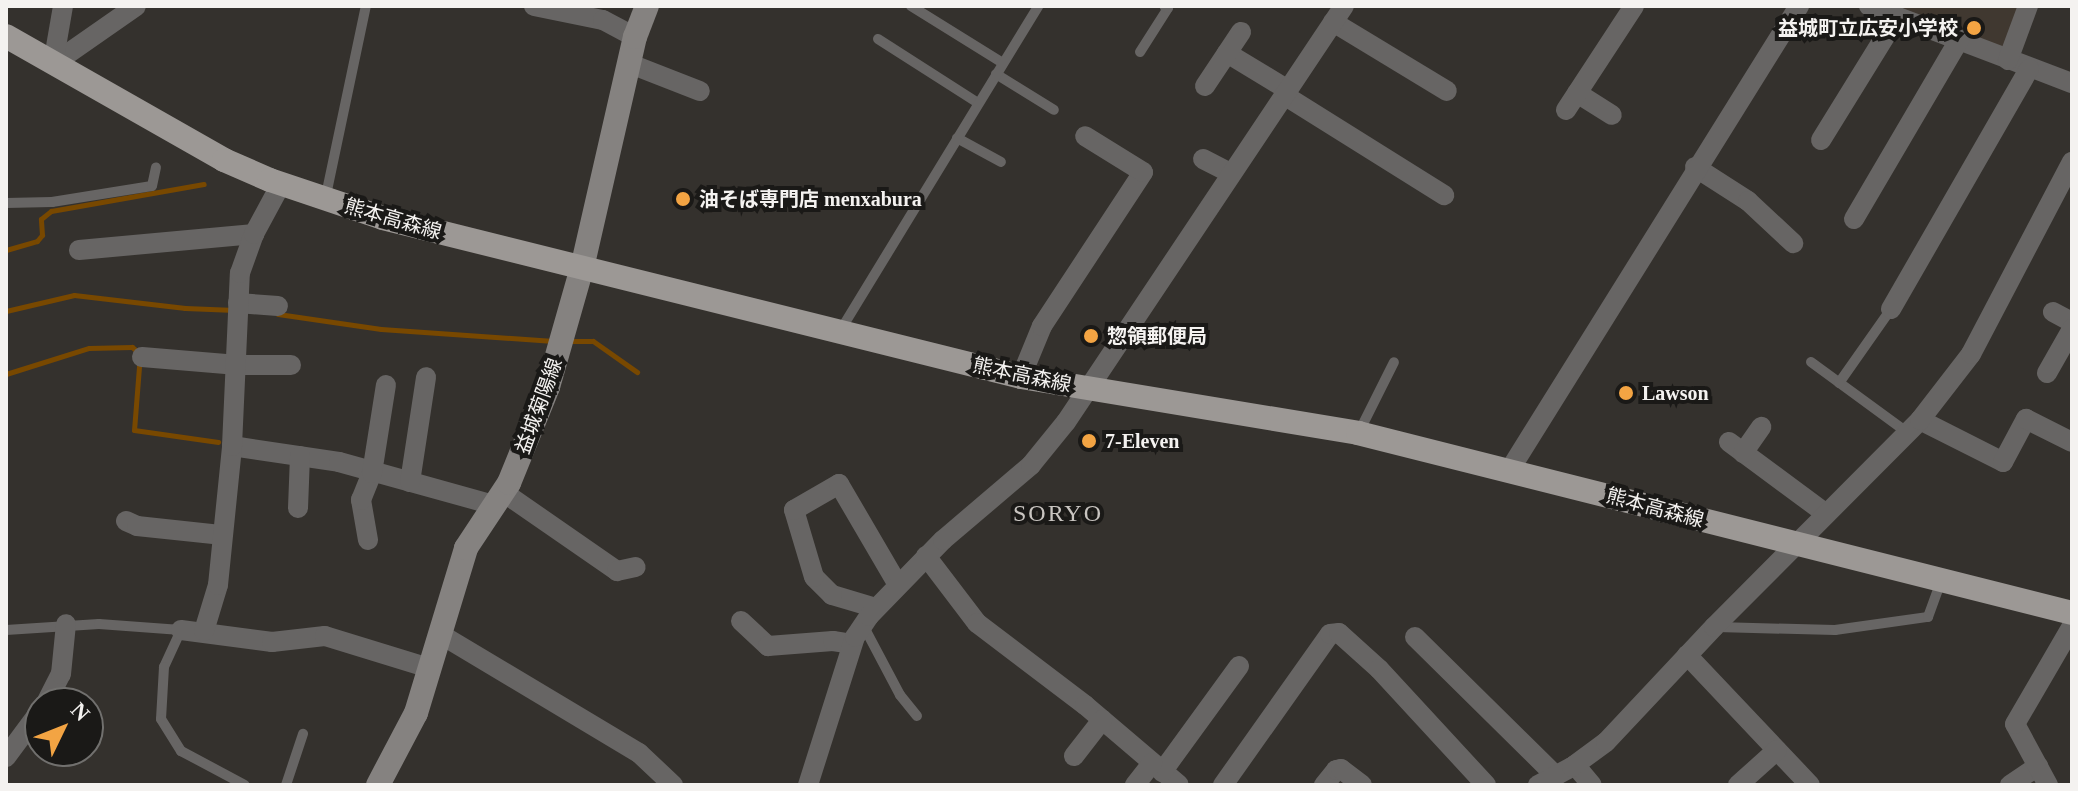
<!DOCTYPE html>
<meta charset="utf-8">
<style>
body{margin:0}
#map{position:relative;width:2078px;height:791px;overflow:hidden;background:#34312d;font-family:"Times New Roman","Noto Sans JP",serif}
div>[style]{position:absolute}
[style*='--x']{left:calc(var(--x)*1px);top:calc(var(--y)*1px);width:calc(var(--w)*1px);rotate:calc(var(--a)*1deg)}
.built>*{inset:0;background:#403830}
.stream>*{height:5px;margin:-2.5px;padding:0 2.5px;transform-origin:2.5px;border-radius:2.5px;background:#784800}
.lane>*{height:10px;margin:-5px;padding:0 5px;transform-origin:5px;border-radius:5px;background:#676564}
.street>*{height:20px;margin:-10px;padding:0 10px;transform-origin:10px;border-radius:10px;background:#676564}
.secondary>*{height:24px;margin:-12px;padding:0 12px;transform-origin:12px;border-radius:12px;background:#858280}
.primary>*{height:24px;margin:-12px;padding:0 12px;transform-origin:12px;border-radius:12px;background:#9c9895}
.dots>*{width:22px;height:22px;translate:-50% -50%;box-sizing:border-box;border:4px solid #1a1917;border-radius:50%}
span{translate:-50% -50%;white-space:nowrap;text-align:center;line-height:1.15;-webkit-text-stroke:8px #1a1917;paint-order:stroke}
.poi-label{font-size:20px;color:#f4f2f0;font-weight:700}
.right{translate:-100% -50%;text-align:right}
.left{translate:0 -50%;text-align:left}
.street-label{font-size:20px;color:#f4f2f0}
.quarter-label{font-size:24px;color:#c8c4c0;letter-spacing:2px}
.frame{position:absolute;inset:0;border:8px solid #f4f2f0;pointer-events:none}
.north{position:absolute;left:24px;top:687px;width:80px;height:80px;box-sizing:border-box;background:#1a1917;border:2px solid #71706e;border-radius:50%;rotate:47deg;font-size:22px;font-weight:700;line-height:32px;text-align:center;color:#f4f2f0}
.north::after{content:'';display:block;margin:auto;width:28px;height:36px;background:#f3a443;clip-path:polygon(50% 0,100% 100%,50% 72%,0 100%)}
</style>
<div id="map">
<div class="built">
<div style="clip-path:polygon(1869px 6px,2028px 6px,2008px 60px)"></div>
</div>
<div class="stream">
<div style="--x:6;--y:250;--w:32;--a:-16"></div>
<div style="--x:37;--y:241;--w:8;--a:-50"></div>
<div style="--x:42;--y:235;--w:16;--a:-94"></div>
<div style="--x:41;--y:219;--w:13;--a:-39"></div>
<div style="--x:51;--y:211;--w:155;--a:-10"></div>
<div style="--x:6;--y:311;--w:70;--a:-13.2"></div>
<div style="--x:74;--y:295;--w:112;--a:6.7"></div>
<div style="--x:185;--y:308;--w:50;--a:2.3"></div>
<div style="--x:278;--y:314;--w:104;--a:8.3"></div>
<div style="--x:381;--y:329;--w:173;--a:4"></div>
<div style="--x:568;--y:341;--w:25;--a:0"></div>
<div style="--x:593;--y:341;--w:54;--a:35.2"></div>
<div style="--x:6;--y:374;--w:87;--a:-17.4"></div>
<div style="--x:89;--y:348;--w:43;--a:-1.3"></div>
<div style="--x:132;--y:347;--w:11;--a:41"></div>
<div style="--x:140;--y:354;--w:76;--a:94.5"></div>
<div style="--x:134;--y:430;--w:85;--a:8.1"></div>
</div>
<div class="lane">
<div style="--x:911;--y:6;--w:108;--a:31.8"></div>
<div style="--x:878;--y:39;--w:119;--a:32.6"></div>
<div style="--x:1140;--y:52;--w:52;--a:-57.5"></div>
<div style="--x:1168;--y:8;--w:4;--a:-153"></div>
<div style="--x:996;--y:74;--w:68;--a:31.8"></div>
<div style="--x:957;--y:138;--w:50;--a:28.6"></div>
<div style="--x:325;--y:200;--w:198;--a:-78.1"></div>
<div style="--x:6;--y:203;--w:46;--a:-1.2"></div>
<div style="--x:52;--y:202;--w:101;--a:-9.1"></div>
<div style="--x:152;--y:186;--w:19;--a:-78"></div>
<div style="--x:840;--y:331;--w:381;--a:-58.6"></div>
<div style="--x:1811;--y:362;--w:120;--a:36.2"></div>
<div style="--x:1839;--y:383;--w:90;--a:-54.9"></div>
<div style="--x:1359;--y:432;--w:78;--a:-63.4"></div>
<div style="--x:863;--y:625;--w:79;--a:62.1"></div>
<div style="--x:900;--y:695;--w:27;--a:51"></div>
<div style="--x:1717;--y:627;--w:118;--a:1.5"></div>
<div style="--x:1835;--y:630;--w:94;--a:-8"></div>
<div style="--x:1928;--y:617;--w:38;--a:-70"></div>
<div style="--x:6;--y:630;--w:93;--a:-3.7"></div>
<div style="--x:99;--y:624;--w:82;--a:4.2"></div>
<div style="--x:181;--y:630;--w:41;--a:114.7"></div>
<div style="--x:164;--y:667;--w:52;--a:93.3"></div>
<div style="--x:161;--y:719;--w:38;--a:58"></div>
<div style="--x:181;--y:751;--w:72;--a:28"></div>
<div style="--x:286;--y:785;--w:54;--a:-71.6"></div>
</div>
<div class="street">
<div style="--x:534;--y:6;--w:70;--a:11.5"></div>
<div style="--x:603;--y:20;--w:36;--a:28"></div>
<div style="--x:1869;--y:6;--w:217;--a:20.8"></div>
<div style="--x:1333;--y:22;--w:133;--a:31.2"></div>
<div style="--x:1227;--y:53;--w:71;--a:31.2"></div>
<div style="--x:2008;--y:60;--w:58;--a:-69.7"></div>
<div style="--x:628;--y:63;--w:77;--a:21.3"></div>
<div style="--x:53;--y:64;--w:101;--a:-34.9"></div>
<div style="--x:53;--y:64;--w:59;--a:-80.2"></div>
<div style="--x:1205;--y:86;--w:65;--a:-56.3"></div>
<div style="--x:1577;--y:93;--w:41;--a:32.2"></div>
<div style="--x:1284;--y:95;--w:189;--a:32"></div>
<div style="--x:1566;--y:110;--w:124;--a:-56.8"></div>
<div style="--x:1821;--y:140;--w:145;--a:-58.3"></div>
<div style="--x:1203;--y:159;--w:31;--a:27"></div>
<div style="--x:1695;--y:167;--w:63;--a:32.7"></div>
<div style="--x:1748;--y:201;--w:62;--a:43"></div>
<div style="--x:1854;--y:219;--w:208;--a:-59.6"></div>
<div style="--x:79;--y:250;--w:176;--a:-5.2"></div>
<div style="--x:238;--y:303;--w:40;--a:4.3"></div>
<div style="--x:1891;--y:309;--w:277;--a:-60.1"></div>
<div style="--x:2053;--y:312;--w:21;--a:28"></div>
<div style="--x:142;--y:357;--w:96;--a:4.8"></div>
<div style="--x:238;--y:365;--w:53;--a:0"></div>
<div style="--x:2047;--y:373;--w:51;--a:-60.4"></div>
<div style="--x:1021;--y:377;--w:55;--a:-67.6"></div>
<div style="--x:1042;--y:326;--w:184;--a:-56.7"></div>
<div style="--x:1143;--y:172;--w:68;--a:-148.2"></div>
<div style="--x:1920;--y:420;--w:93;--a:26.8"></div>
<div style="--x:2003;--y:462;--w:49;--a:-61.9"></div>
<div style="--x:2026;--y:419;--w:51;--a:26.6"></div>
<div style="--x:1729;--y:442;--w:119;--a:36.5"></div>
<div style="--x:232;--y:446;--w:108;--a:8.5"></div>
<div style="--x:339;--y:462;--w:161;--a:15.5"></div>
<div style="--x:1743;--y:453;--w:32;--a:-55"></div>
<div style="--x:1509;--y:471;--w:548;--a:-58.05"></div>
<div style="--x:410;--y:482;--w:106;--a:-81.3"></div>
<div style="--x:503;--y:492;--w:139;--a:34.7"></div>
<div style="--x:617;--y:571;--w:19;--a:-12"></div>
<div style="--x:298;--y:508;--w:52;--a:-87.8"></div>
<div style="--x:126;--y:521;--w:12;--a:24"></div>
<div style="--x:137;--y:526;--w:84;--a:6.1"></div>
<div style="--x:368;--y:540;--w:41;--a:-99.9"></div>
<div style="--x:361;--y:500;--w:29;--a:-68"></div>
<div style="--x:372;--y:473;--w:89;--a:-81"></div>
<div style="--x:926;--y:556;--w:84;--a:52.7"></div>
<div style="--x:977;--y:623;--w:136;--a:37.2"></div>
<div style="--x:1085;--y:705;--w:123;--a:40.4"></div>
<div style="--x:876;--y:608;--w:46;--a:-163.5"></div>
<div style="--x:832;--y:595;--w:25;--a:-135"></div>
<div style="--x:814;--y:577;--w:70;--a:-106.6"></div>
<div style="--x:794;--y:510;--w:52;--a:-30"></div>
<div style="--x:839;--y:484;--w:117;--a:59.7"></div>
<div style="--x:741;--y:621;--w:37;--a:43"></div>
<div style="--x:768;--y:646;--w:65;--a:-4.4"></div>
<div style="--x:833;--y:641;--w:19;--a:9"></div>
<div style="--x:181;--y:630;--w:92;--a:7.5"></div>
<div style="--x:272;--y:642;--w:53;--a:-6.5"></div>
<div style="--x:325;--y:636;--w:109;--a:17.1"></div>
<div style="--x:204;--y:631;--w:48;--a:-73.1"></div>
<div style="--x:218;--y:585;--w:140;--a:-84.2"></div>
<div style="--x:232;--y:446;--w:173;--a:-87.4"></div>
<div style="--x:240;--y:273;--w:41;--a:-70.3"></div>
<div style="--x:254;--y:234;--w:57;--a:-61.6"></div>
<div style="--x:440;--y:634;--w:232;--a:30.9"></div>
<div style="--x:639;--y:753;--w:47;--a:43.3"></div>
<div style="--x:1415;--y:637;--w:198;--a:44.6"></div>
<div style="--x:1687;--y:655;--w:179;--a:46.6"></div>
<div style="--x:46;--y:703;--w:33;--a:-63"></div>
<div style="--x:61;--y:674;--w:50;--a:-84.3"></div>
<div style="--x:1074;--y:756;--w:46;--a:-52.1"></div>
<div style="--x:6;--y:757;--w:57;--a:-53.5"></div>
<div style="--x:1575;--y:765;--w:26;--a:50"></div>
<div style="--x:1162;--y:772;--w:131;--a:-54"></div>
<div style="--x:808;--y:785;--w:155;--a:-72.4"></div>
<div style="--x:855;--y:637;--w:25;--a:-56"></div>
<div style="--x:869;--y:616;--w:106;--a:-45.8"></div>
<div style="--x:943;--y:540;--w:116;--a:-40.4"></div>
<div style="--x:1031;--y:465;--w:55;--a:-50.9"></div>
<div style="--x:1066;--y:422;--w:500;--a:-56.25"></div>
<div style="--x:1135;--y:785;--w:28;--a:-52"></div>
<div style="--x:1223;--y:785;--w:185;--a:-54.7"></div>
<div style="--x:1330;--y:634;--w:9;--a:-6"></div>
<div style="--x:1339;--y:633;--w:54;--a:42"></div>
<div style="--x:1379;--y:669;--w:158;--a:47.3"></div>
<div style="--x:1324;--y:785;--w:19;--a:-51"></div>
<div style="--x:1336;--y:770;--w:5;--a:-11"></div>
<div style="--x:1341;--y:769;--w:26;--a:37"></div>
<div style="--x:1538;--y:785;--w:38;--a:-28"></div>
<div style="--x:1572;--y:767;--w:42;--a:-36.3"></div>
<div style="--x:1606;--y:742;--w:158;--a:-46.8"></div>
<div style="--x:1714;--y:627;--w:292;--a:-45.1"></div>
<div style="--x:1920;--y:420;--w:83;--a:-52.3"></div>
<div style="--x:1971;--y:354;--w:217;--a:-62.3"></div>
<div style="--x:1738;--y:785;--w:52;--a:-41.9"></div>
<div style="--x:2010;--y:785;--w:34;--a:-34"></div>
<div style="--x:2048;--y:785;--w:69;--a:-118.4"></div>
<div style="--x:2015;--y:724;--w:113;--a:-59.8"></div>
</div>
<div class="secondary">
<div style="--x:378;--y:785;--w:81;--a:-62.2"></div>
<div style="--x:416;--y:713;--w:172;--a:-73.1"></div>
<div style="--x:466;--y:548;--w:78;--a:-56.5"></div>
<div style="--x:509;--y:483;--w:104;--a:-67.9"></div>
<div style="--x:548;--y:387;--w:124;--a:-74.1"></div>
<div style="--x:582;--y:268;--w:237;--a:-77.1"></div>
<div style="--x:635;--y:37;--w:33;--a:-69"></div>
</div>
<div class="primary">
<div style="--x:6;--y:36;--w:251;--a:29.6"></div>
<div style="--x:224;--y:160;--w:50;--a:23.5"></div>
<div style="--x:270;--y:180;--w:119;--a:18.6"></div>
<div style="--x:383;--y:218;--w:658;--a:13.99"></div>
<div style="--x:1021;--y:377;--w:342;--a:9.4"></div>
<div style="--x:1358;--y:433;--w:736;--a:14.15"></div>
</div>
<div class="dots">
<div style="left:1974px;top:28px;background:#f3a443"></div>
<div style="left:683px;top:199px;background:#f3a443"></div>
<div style="left:1091px;top:336px;background:#f3a443"></div>
<div style="left:1626px;top:393px;background:#f3a443"></div>
<div style="left:1089px;top:441px;background:#f3a443"></div>
</div>
<div class="poi-label">
<span class="right" style="left:1958px;top:28px">益城町立広安小学校</span>
<span class="left" style="left:699px;top:199px">油そば専門店 menxabura</span>
<span class="left" style="left:1107px;top:336px">惣領郵便局</span>
<span class="left" style="left:1642px;top:393px">Lawson</span>
<span class="left" style="left:1105px;top:441px">7-Eleven</span>
</div>
<div class="street-label">
<span style="left:393px;top:219px;rotate:16deg">熊本高森線</span>
<span style="left:1022px;top:375px;rotate:12deg">熊本高森線</span>
<span style="left:539px;top:406px;rotate:-70deg">益城菊陽線</span>
<span style="left:1655px;top:508px;rotate:15deg">熊本高森線</span>
</div>
<div class="quarter-label">
<span style="left:1058px;top:514px">SORYO</span>
</div>
<div class="frame"></div>
<div class="north">N</div>
</div>
